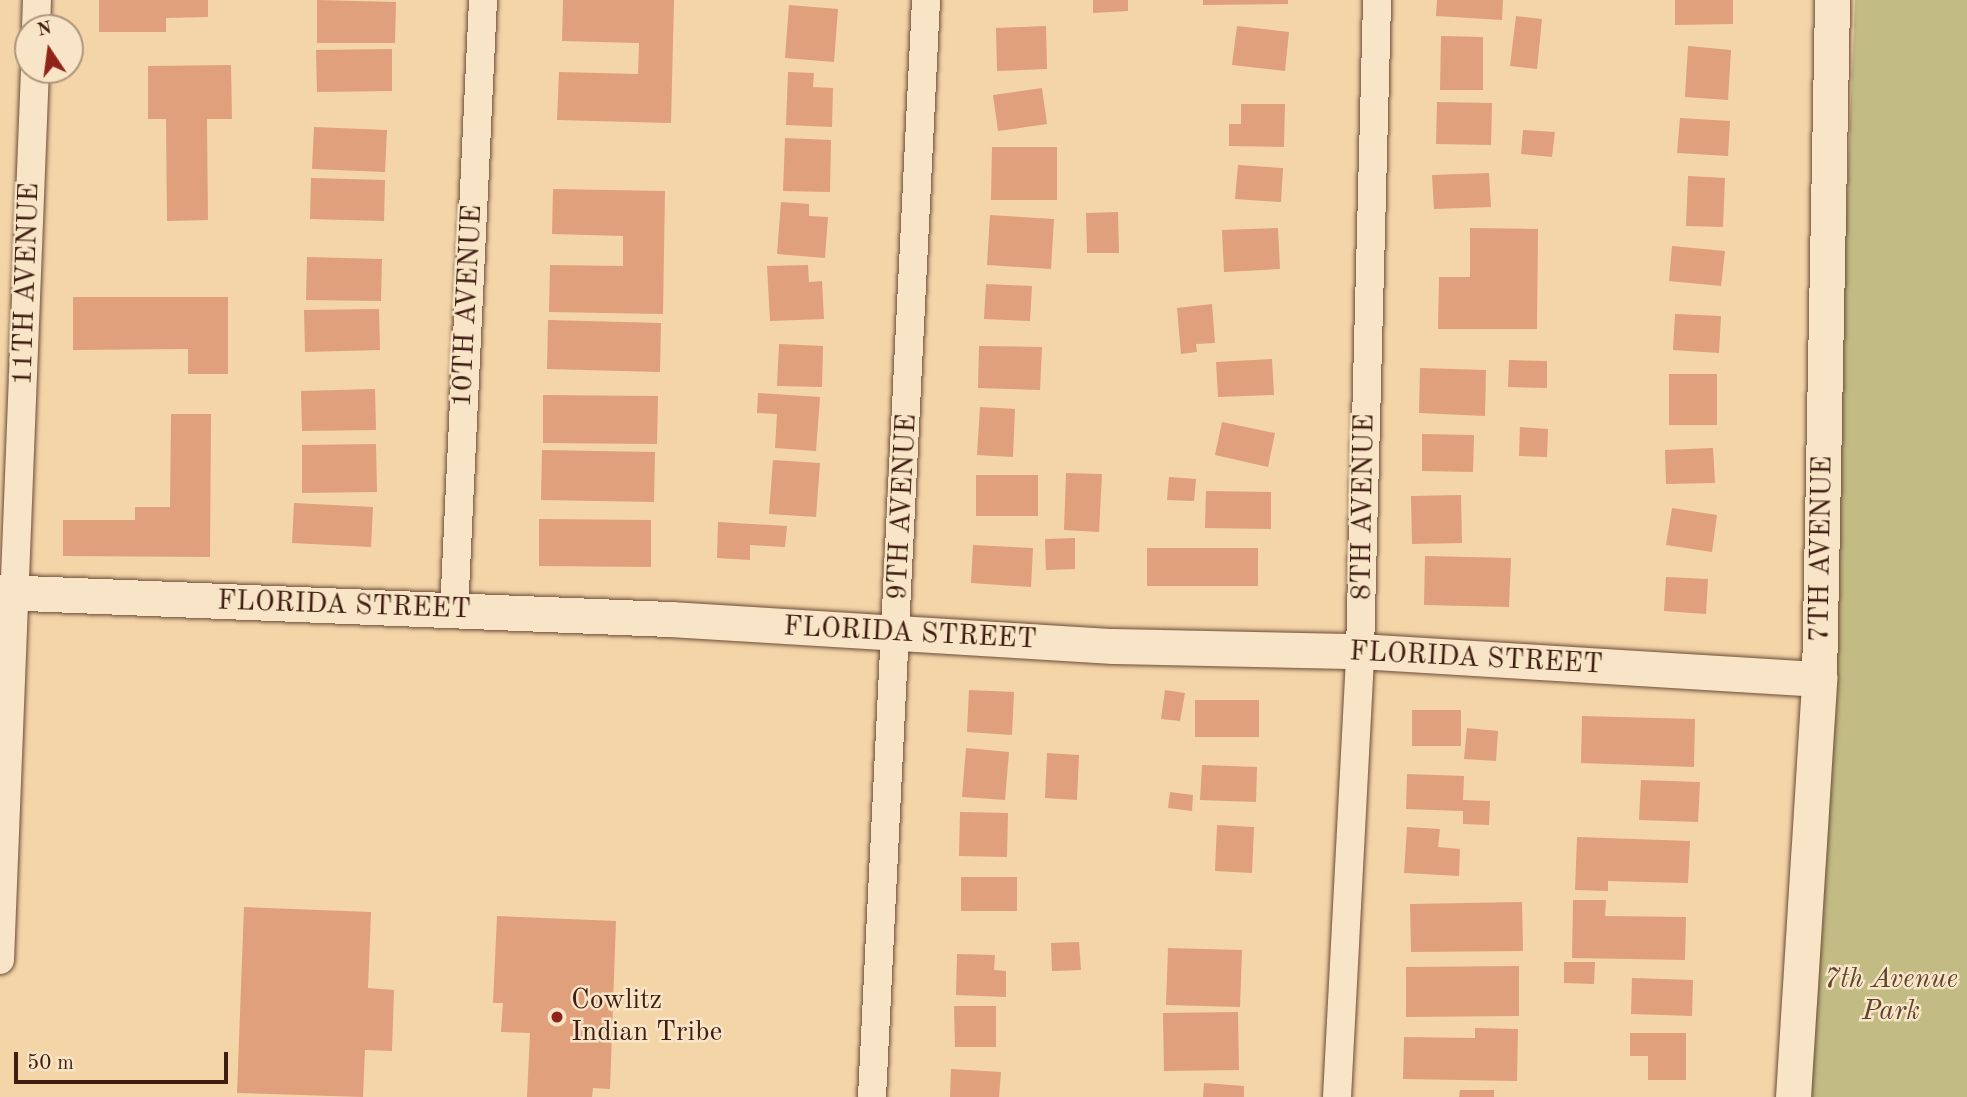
<!DOCTYPE html>
<style>
body{margin:0}
#map{position:relative;width:1967px;height:1097px;overflow:hidden;background:#f4d5a8;font-family:"Old Standard TT",serif}
div>[style]{position:absolute}
[style*='--x']{left:calc(var(--x)*1px);top:calc(var(--y)*1px);width:calc(var(--w)*1px);rotate:calc(var(--a)*1deg)}
.green>*{inset:0;background:#c2bb83}
.building>*{inset:0;background:#e0a07c}
.roads{filter:drop-shadow(0 0 2px #6c4c38) drop-shadow(0 0 2px #6c4c38)}
.minor>*{height:28px;margin:-14px;padding:0 14px;transform-origin:14px;border-radius:14px;background:#f8e4c6}
.tertiary>*{height:35px;margin:-17.5px;padding:0 17.5px;transform-origin:17.5px;border-radius:17.5px;background:#f8e4c6}
.dots>*{width:19px;height:19px;translate:-50% -50%;box-sizing:border-box;border:4px solid #f8e4c6;border-radius:50%}
span{translate:-50% -50%;white-space:nowrap;text-align:center;line-height:1.15;-webkit-text-stroke:5px #f8e4c6;paint-order:stroke}
.street-label{font-size:28px;color:#3f1e12}
.park-label{font-size:28px;color:#60452e;font-style:italic}
.poi-label{font-size:28px;color:#3f1e12}
.left{translate:0 -50%;text-align:left}
.north{position:absolute;left:14px;top:14px;width:70px;height:70px;box-sizing:border-box;background:#f8e4c6;border:2px solid #ae957e;border-radius:50%;rotate:347deg;font-size:19px;font-weight:700;line-height:28px;text-align:center;color:#3f1e12}
.north::after{content:'';display:block;margin:auto;width:24px;height:32px;background:#8f2418;clip-path:polygon(50% 0,100% 100%,50% 72%,0 100%)}
.scale{position:absolute;left:14px;top:1052px;width:214px;height:32px;box-sizing:border-box;border:4px solid #3f1e12;border-top:0;padding-left:9px;font-size:21px;line-height:24px;white-space:nowrap;color:#3f1e12;-webkit-text-stroke:5px #f8e4c6;paint-order:stroke}
</style>
<div id="map">
<div class="green">
<div style="clip-path:polygon(1855px 0,1967px 0,1967px 1097px,1811px 1097px)"></div>
</div>
<div class="building">
<div style="clip-path:polygon(99px 0,208px 0,208px 17px,166px 18px,166px 32px,99px 32px)"></div>
<div style="clip-path:polygon(317px 0,396px 2px,395px 43px,317px 43px)"></div>
<div style="clip-path:polygon(563px 0,674px 0,671px 123px,557px 120px,559px 72px,638px 74px,639px 43px,562px 41px)"></div>
<div style="clip-path:polygon(1093px 0,1128px 0,1128px 11px,1093px 13px)"></div>
<div style="clip-path:polygon(1203px 0,1288px 0,1288px 4px,1203px 5px)"></div>
<div style="clip-path:polygon(1437px 0,1503px 0,1502px 20px,1436px 16px)"></div>
<div style="clip-path:polygon(1675px 0,1733px 0,1733px 24px,1675px 25px)"></div>
<div style="clip-path:polygon(789px 5px,838px 9px,834px 62px,785px 58px)"></div>
<div style="clip-path:polygon(1516px 16px,1542px 19px,1537px 69px,1510px 66px)"></div>
<div style="clip-path:polygon(1046px 26px,1047px 69px,997px 71px,996px 28px)"></div>
<div style="clip-path:polygon(1237px 26px,1289px 32px,1285px 71px,1232px 65px)"></div>
<div style="clip-path:polygon(1441px 36px,1483px 37px,1483px 90px,1440px 90px)"></div>
<div style="clip-path:polygon(1688px 46px,1731px 50px,1728px 100px,1685px 97px)"></div>
<div style="clip-path:polygon(392px 49px,392px 91px,317px 92px,316px 50px)"></div>
<div style="clip-path:polygon(231px 65px,232px 119px,207px 119px,208px 220px,167px 221px,166px 119px,148px 119px,148px 66px)"></div>
<div style="clip-path:polygon(788px 72px,814px 73px,813px 87px,833px 88px,832px 127px,786px 125px)"></div>
<div style="clip-path:polygon(1042px 88px,1047px 124px,998px 131px,993px 95px)"></div>
<div style="clip-path:polygon(1437px 102px,1492px 103px,1491px 145px,1436px 144px)"></div>
<div style="clip-path:polygon(1241px 104px,1285px 104px,1284px 147px,1229px 146px,1229px 124px,1241px 124px)"></div>
<div style="clip-path:polygon(1680px 118px,1730px 121px,1728px 156px,1677px 153px)"></div>
<div style="clip-path:polygon(314px 127px,387px 130px,385px 172px,312px 169px)"></div>
<div style="clip-path:polygon(1523px 130px,1555px 132px,1552px 157px,1521px 154px)"></div>
<div style="clip-path:polygon(785px 138px,831px 140px,830px 192px,783px 191px)"></div>
<div style="clip-path:polygon(992px 147px,1057px 147px,1057px 200px,991px 200px)"></div>
<div style="clip-path:polygon(1238px 165px,1283px 168px,1281px 202px,1235px 199px)"></div>
<div style="clip-path:polygon(1489px 173px,1491px 207px,1434px 209px,1432px 175px)"></div>
<div style="clip-path:polygon(1688px 176px,1725px 178px,1723px 227px,1686px 226px)"></div>
<div style="clip-path:polygon(311px 178px,385px 180px,384px 221px,310px 219px)"></div>
<div style="clip-path:polygon(553px 189px,665px 191px,663px 314px,549px 312px,550px 265px,623px 266px,623px 236px,552px 234px)"></div>
<div style="clip-path:polygon(781px 202px,809px 204px,809px 216px,828px 217px,825px 258px,777px 254px)"></div>
<div style="clip-path:polygon(1118px 212px,1119px 253px,1087px 253px,1086px 213px)"></div>
<div style="clip-path:polygon(990px 215px,1054px 219px,1051px 269px,987px 265px)"></div>
<div style="clip-path:polygon(1278px 228px,1280px 269px,1224px 272px,1222px 230px)"></div>
<div style="clip-path:polygon(1470px 228px,1538px 229px,1537px 329px,1438px 329px,1439px 277px,1470px 277px)"></div>
<div style="clip-path:polygon(1672px 246px,1725px 251px,1721px 286px,1669px 281px)"></div>
<div style="clip-path:polygon(307px 257px,382px 259px,381px 301px,306px 300px)"></div>
<div style="clip-path:polygon(808px 265px,809px 282px,822px 281px,824px 319px,770px 321px,767px 266px)"></div>
<div style="clip-path:polygon(986px 284px,1032px 286px,1030px 321px,984px 319px)"></div>
<div style="clip-path:polygon(73px 297px,228px 297px,228px 374px,188px 374px,188px 349px,73px 350px)"></div>
<div style="clip-path:polygon(1212px 304px,1215px 343px,1196px 344px,1197px 352px,1181px 354px,1177px 308px)"></div>
<div style="clip-path:polygon(379px 309px,380px 350px,305px 352px,304px 310px)"></div>
<div style="clip-path:polygon(1675px 314px,1721px 316px,1719px 353px,1673px 350px)"></div>
<div style="clip-path:polygon(548px 320px,661px 323px,660px 372px,547px 369px)"></div>
<div style="clip-path:polygon(779px 344px,823px 346px,822px 387px,777px 386px)"></div>
<div style="clip-path:polygon(979px 346px,1042px 347px,1040px 390px,978px 388px)"></div>
<div style="clip-path:polygon(1272px 359px,1274px 395px,1218px 397px,1216px 362px)"></div>
<div style="clip-path:polygon(1509px 360px,1547px 361px,1547px 388px,1508px 387px)"></div>
<div style="clip-path:polygon(1420px 368px,1486px 370px,1485px 416px,1419px 413px)"></div>
<div style="clip-path:polygon(1669px 374px,1717px 374px,1717px 425px,1669px 425px)"></div>
<div style="clip-path:polygon(375px 389px,376px 430px,302px 431px,301px 391px)"></div>
<div style="clip-path:polygon(758px 393px,820px 397px,816px 451px,775px 448px,777px 414px,757px 413px)"></div>
<div style="clip-path:polygon(543px 395px,658px 396px,657px 444px,543px 443px)"></div>
<div style="clip-path:polygon(980px 407px,1015px 409px,1013px 457px,977px 455px)"></div>
<div style="clip-path:polygon(171px 414px,211px 414px,210px 557px,63px 556px,63px 520px,135px 520px,135px 507px,170px 507px)"></div>
<div style="clip-path:polygon(1222px 422px,1275px 433px,1268px 467px,1215px 455px)"></div>
<div style="clip-path:polygon(1520px 427px,1548px 429px,1547px 457px,1519px 456px)"></div>
<div style="clip-path:polygon(1422px 434px,1474px 435px,1473px 472px,1422px 471px)"></div>
<div style="clip-path:polygon(376px 444px,377px 492px,302px 493px,302px 445px)"></div>
<div style="clip-path:polygon(1713px 448px,1715px 483px,1666px 484px,1665px 450px)"></div>
<div style="clip-path:polygon(542px 450px,655px 452px,654px 502px,541px 500px)"></div>
<div style="clip-path:polygon(773px 460px,820px 463px,816px 517px,769px 514px)"></div>
<div style="clip-path:polygon(1066px 473px,1102px 474px,1099px 532px,1064px 530px)"></div>
<div style="clip-path:polygon(976px 475px,1038px 475px,1038px 516px,976px 516px)"></div>
<div style="clip-path:polygon(1169px 477px,1196px 479px,1194px 501px,1167px 500px)"></div>
<div style="clip-path:polygon(1206px 491px,1271px 492px,1271px 529px,1205px 528px)"></div>
<div style="clip-path:polygon(1461px 495px,1462px 543px,1412px 544px,1411px 496px)"></div>
<div style="clip-path:polygon(294px 503px,373px 507px,371px 547px,292px 543px)"></div>
<div style="clip-path:polygon(1672px 508px,1717px 515px,1712px 552px,1666px 545px)"></div>
<div style="clip-path:polygon(539px 519px,651px 520px,651px 567px,539px 566px)"></div>
<div style="clip-path:polygon(718px 522px,787px 526px,785px 547px,750px 545px,750px 560px,717px 558px)"></div>
<div style="clip-path:polygon(1075px 538px,1075px 569px,1046px 570px,1045px 539px)"></div>
<div style="clip-path:polygon(973px 545px,1033px 548px,1031px 587px,971px 583px)"></div>
<div style="clip-path:polygon(1147px 548px,1258px 548px,1258px 586px,1147px 586px)"></div>
<div style="clip-path:polygon(1425px 556px,1511px 558px,1509px 607px,1424px 605px)"></div>
<div style="clip-path:polygon(1666px 577px,1708px 579px,1706px 614px,1664px 611px)"></div>
<div style="clip-path:polygon(969px 690px,1014px 692px,1012px 735px,967px 732px)"></div>
<div style="clip-path:polygon(1165px 690px,1185px 693px,1180px 721px,1161px 719px)"></div>
<div style="clip-path:polygon(1195px 700px,1259px 700px,1259px 737px,1195px 737px)"></div>
<div style="clip-path:polygon(1412px 710px,1461px 710px,1461px 746px,1412px 746px)"></div>
<div style="clip-path:polygon(1582px 716px,1695px 719px,1694px 767px,1581px 763px)"></div>
<div style="clip-path:polygon(1467px 728px,1498px 731px,1496px 761px,1464px 759px)"></div>
<div style="clip-path:polygon(966px 748px,1009px 752px,1005px 800px,962px 797px)"></div>
<div style="clip-path:polygon(1047px 753px,1079px 755px,1077px 800px,1045px 798px)"></div>
<div style="clip-path:polygon(1202px 765px,1257px 767px,1256px 802px,1200px 800px)"></div>
<div style="clip-path:polygon(1407px 774px,1464px 776px,1463px 800px,1490px 801px,1489px 825px,1463px 824px,1463px 811px,1406px 809px)"></div>
<div style="clip-path:polygon(1641px 780px,1700px 782px,1698px 822px,1639px 820px)"></div>
<div style="clip-path:polygon(1170px 792px,1193px 795px,1192px 811px,1168px 808px)"></div>
<div style="clip-path:polygon(960px 812px,1008px 813px,1007px 857px,959px 856px)"></div>
<div style="clip-path:polygon(1217px 825px,1254px 827px,1252px 873px,1215px 871px)"></div>
<div style="clip-path:polygon(1407px 827px,1440px 829px,1438px 847px,1460px 849px,1459px 876px,1404px 873px)"></div>
<div style="clip-path:polygon(1577px 837px,1690px 841px,1688px 883px,1608px 881px,1608px 891px,1575px 890px)"></div>
<div style="clip-path:polygon(961px 877px,1017px 877px,1017px 911px,961px 911px)"></div>
<div style="clip-path:polygon(1573px 900px,1606px 900px,1605px 916px,1686px 917px,1685px 960px,1572px 958px)"></div>
<div style="clip-path:polygon(1522px 902px,1523px 951px,1411px 952px,1410px 904px)"></div>
<div style="clip-path:polygon(244px 907px,371px 912px,368px 988px,394px 990px,392px 1051px,365px 1050px,363px 1097px,237px 1093px)"></div>
<div style="clip-path:polygon(497px 916px,616px 921px,610px 1089px,593px 1088px,592px 1097px,527px 1097px,530px 1033px,501px 1032px,503px 1003px,493px 1003px)"></div>
<div style="clip-path:polygon(1079px 942px,1081px 970px,1052px 971px,1051px 943px)"></div>
<div style="clip-path:polygon(1168px 948px,1242px 950px,1240px 1007px,1166px 1005px)"></div>
<div style="clip-path:polygon(957px 954px,995px 955px,994px 970px,1006px 971px,1006px 997px,956px 995px)"></div>
<div style="clip-path:polygon(1564px 962px,1595px 962px,1594px 984px,1564px 983px)"></div>
<div style="clip-path:polygon(1519px 966px,1519px 1016px,1406px 1017px,1406px 967px)"></div>
<div style="clip-path:polygon(1632px 978px,1693px 980px,1692px 1016px,1631px 1014px)"></div>
<div style="clip-path:polygon(954px 1006px,996px 1006px,996px 1047px,955px 1047px)"></div>
<div style="clip-path:polygon(1238px 1012px,1239px 1070px,1164px 1071px,1163px 1013px)"></div>
<div style="clip-path:polygon(1475px 1028px,1518px 1029px,1517px 1081px,1403px 1079px,1404px 1037px,1475px 1038px)"></div>
<div style="clip-path:polygon(1630px 1033px,1686px 1033px,1686px 1080px,1648px 1080px,1648px 1056px,1630px 1056px)"></div>
<div style="clip-path:polygon(951px 1069px,1001px 1072px,999px 1097px,950px 1097px)"></div>
<div style="clip-path:polygon(1204px 1083px,1244px 1086px,1244px 1097px,1203px 1097px)"></div>
<div style="clip-path:polygon(1460px 1090px,1494px 1090px,1494px 1097px,1459px 1097px)"></div>
</div>
<div class="roads">
<div class="minor">
<div style="--x:36;--y:28;--w:28;--a:-88"></div>
<div style="--x:454;--y:611;--w:612;--a:-87.28"></div>
<div style="--x:0;--y:960;--w:891;--a:-87.75"></div>
<div style="--x:872;--y:1097;--w:1098;--a:-87.18"></div>
<div style="--x:1337;--y:1097;--w:447;--a:-87"></div>
<div style="--x:1360;--y:651;--w:651;--a:-88.5"></div>
</div>
<div class="tertiary">
<div style="--x:0;--y:592;--w:671;--a:2.31"></div>
<div style="--x:670;--y:619;--w:444;--a:3.5"></div>
<div style="--x:1113;--y:646;--w:247;--a:1.2"></div>
<div style="--x:1360;--y:651;--w:460;--a:3.5"></div>
<div style="--x:1793;--y:1097;--w:419;--a:-86.4"></div>
<div style="--x:1819;--y:679;--w:679;--a:-88.9"></div>
</div>
</div>
<div class="dots">
<div style="left:557px;top:1017px;background:#8f2418"></div>
</div>
<div class="street-label">
<span style="left:27px;top:284px;rotate:-88deg">11TH AVENUE</span>
<span style="left:468px;top:306px;rotate:-87deg">10TH AVENUE</span>
<span style="left:903px;top:507px;rotate:-87deg">9TH AVENUE</span>
<span style="left:1364px;top:507px;rotate:-89deg">8TH AVENUE</span>
<span style="left:1822px;top:549px;rotate:-89deg">7TH AVENUE</span>
<span style="left:344px;top:606px;rotate:2deg">FLORIDA STREET</span>
<span style="left:910px;top:634px;rotate:3deg">FLORIDA STREET</span>
<span style="left:1476px;top:659px;rotate:3deg">FLORIDA STREET</span>
</div>
<div class="park-label">
<span style="left:1891px;top:996px">7th Avenue<br>Park</span>
</div>
<div class="poi-label">
<span class="left" style="left:571px;top:1017px">Cowlitz<br>Indian Tribe</span>
</div>
<div class="north">N</div>
<div class="scale">50 m</div>
</div>
